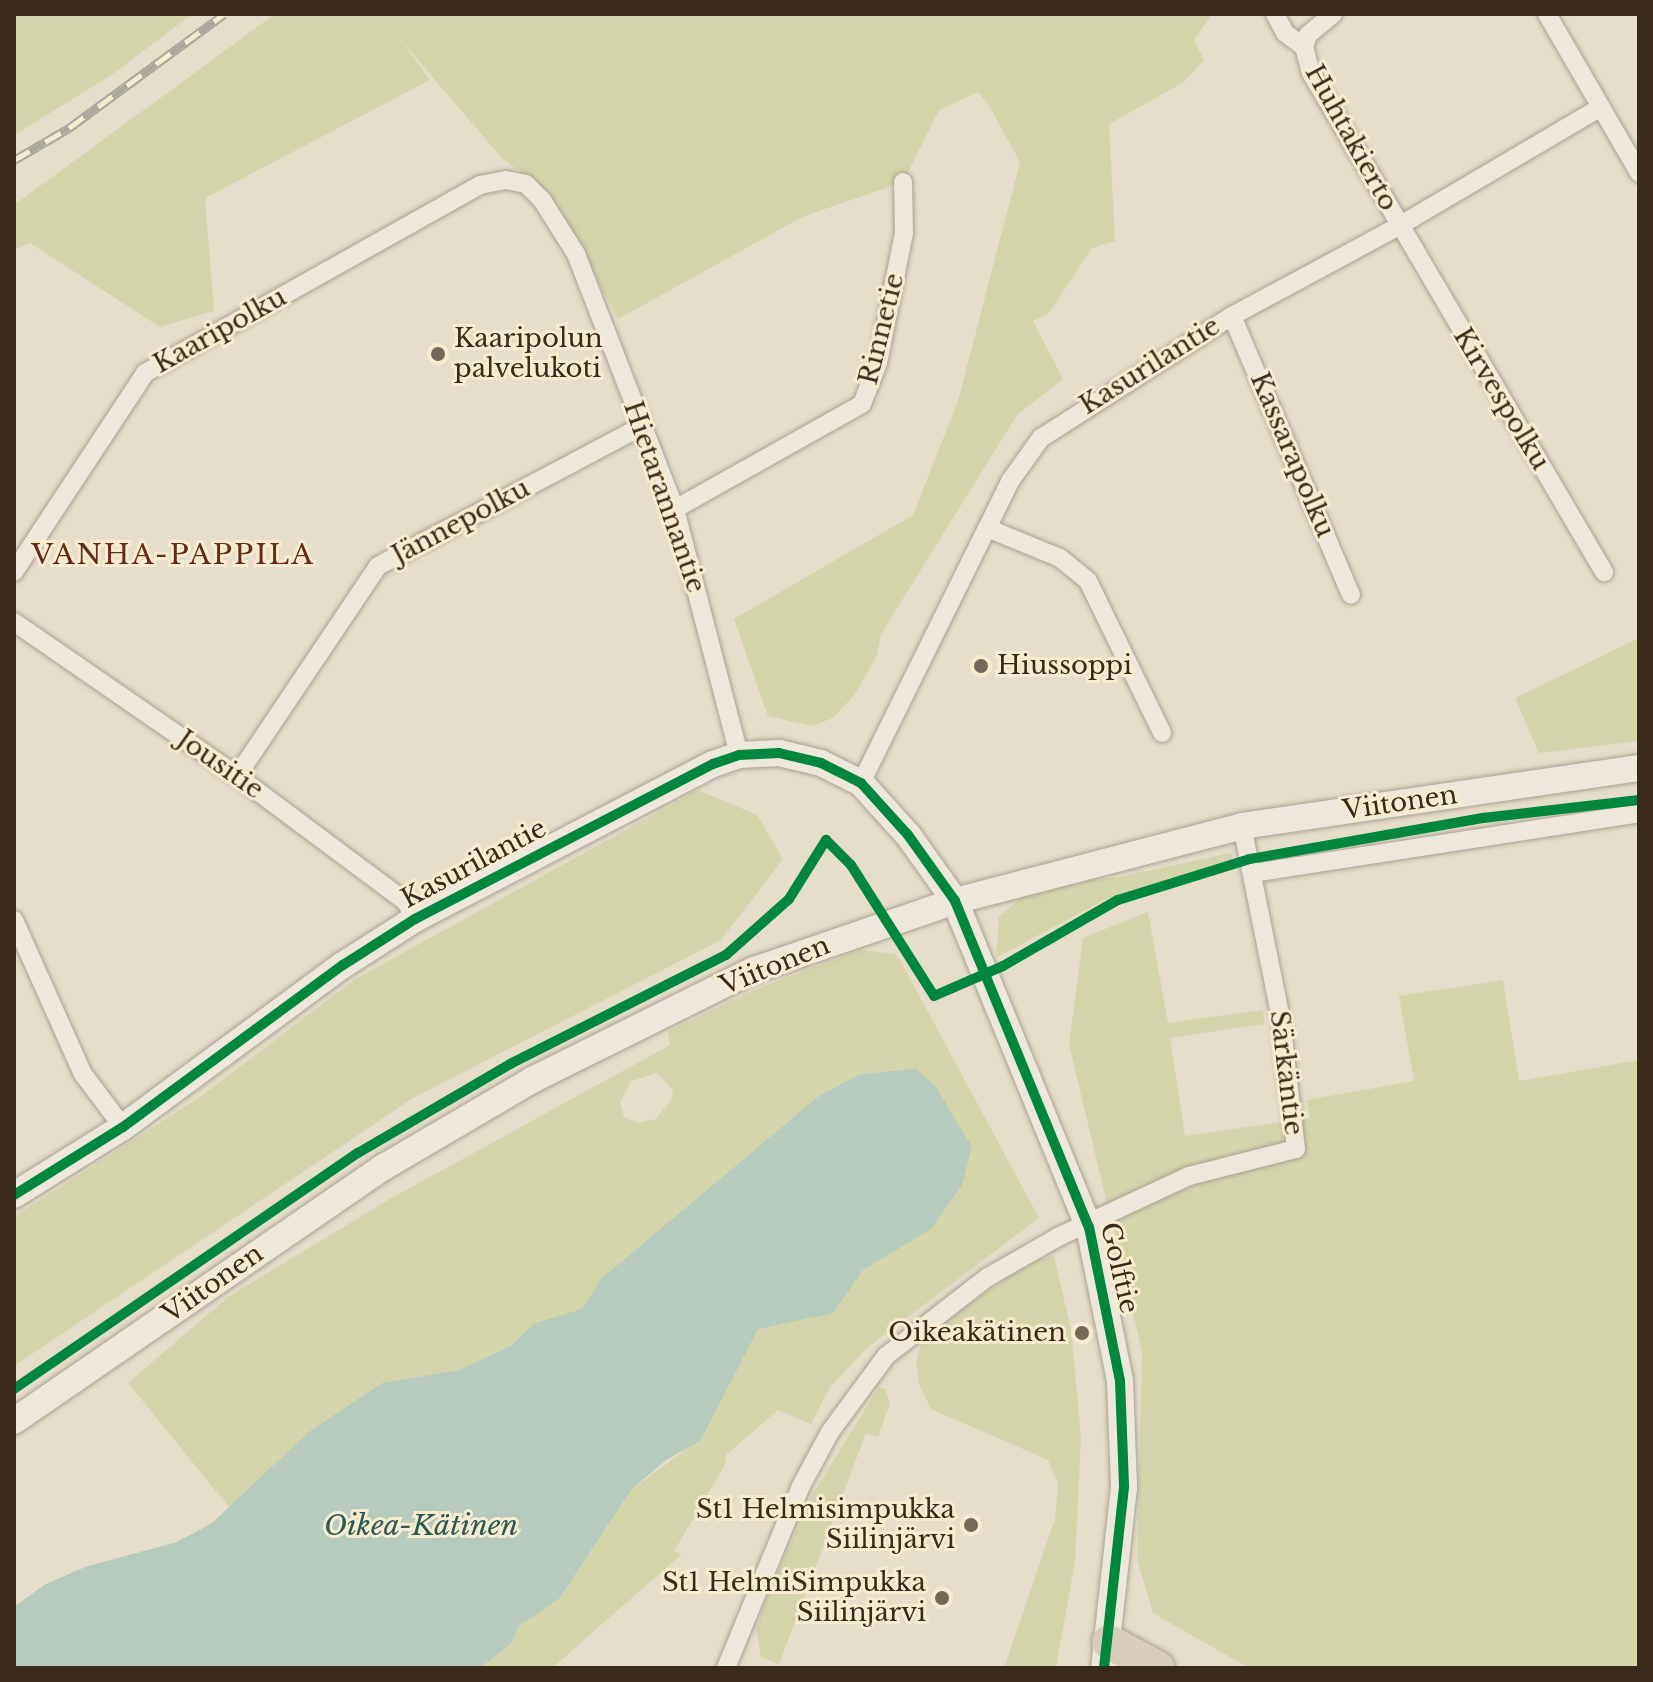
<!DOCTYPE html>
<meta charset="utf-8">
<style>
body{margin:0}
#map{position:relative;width:1653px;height:1682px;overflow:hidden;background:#e6ddca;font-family:"Libre Baskerville",serif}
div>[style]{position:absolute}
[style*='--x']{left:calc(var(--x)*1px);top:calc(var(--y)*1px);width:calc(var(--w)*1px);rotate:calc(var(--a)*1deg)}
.green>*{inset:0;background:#d5d5ab}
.water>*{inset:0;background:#b6cabe}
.roads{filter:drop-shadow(0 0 2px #aaa294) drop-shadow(0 0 2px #aaa294)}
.street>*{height:18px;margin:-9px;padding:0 9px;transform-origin:9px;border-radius:9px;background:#ede7dc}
.secondary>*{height:26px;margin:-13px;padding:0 13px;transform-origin:13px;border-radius:13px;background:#ede7dc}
.highway>*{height:34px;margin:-17px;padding:0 17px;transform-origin:17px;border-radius:17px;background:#d8cdbb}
.rail>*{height:9px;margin-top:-4.5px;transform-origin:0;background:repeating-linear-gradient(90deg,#f7eccf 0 18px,#aba79d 0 36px);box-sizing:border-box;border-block:2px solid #aba79d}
.cycleway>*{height:10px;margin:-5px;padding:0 5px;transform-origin:5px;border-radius:5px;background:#00873e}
.dots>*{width:22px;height:22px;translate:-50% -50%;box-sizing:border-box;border:4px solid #f7eccf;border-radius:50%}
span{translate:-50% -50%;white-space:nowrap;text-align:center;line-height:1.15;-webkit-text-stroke:6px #f7eccf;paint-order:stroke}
.street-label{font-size:26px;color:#392a1c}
.poi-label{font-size:26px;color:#392a1c}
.left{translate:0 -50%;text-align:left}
.right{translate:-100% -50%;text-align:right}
.neighbourhood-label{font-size:28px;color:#682a18;letter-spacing:2px}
.water-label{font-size:28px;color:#2a5957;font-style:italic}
.frame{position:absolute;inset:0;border:16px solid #392a1c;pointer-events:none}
</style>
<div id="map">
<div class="green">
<div style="clip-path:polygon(14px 14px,192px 14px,110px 76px,14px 135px)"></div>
<div style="clip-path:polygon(275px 14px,1212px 14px,1194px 40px,1204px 60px,1184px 82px,1109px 124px,1115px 241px,1092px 248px,1049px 313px,1033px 321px,1063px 379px,1017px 415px,881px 634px,877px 655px,855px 694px,833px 718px,812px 726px,768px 716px,734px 619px,913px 515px,958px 401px,1020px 162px,988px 104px,978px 92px,939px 110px,903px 182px,802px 217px,618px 319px,550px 194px,502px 158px,399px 38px,430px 80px,205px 198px,214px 311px,160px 327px,30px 243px,14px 250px,14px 205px)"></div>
<div style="clip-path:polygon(1639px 638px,1639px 741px,1539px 753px,1515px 698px)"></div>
<div style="clip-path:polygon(698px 790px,757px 815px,783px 859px,721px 940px,413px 1098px,14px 1366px,14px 1217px,200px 1097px,354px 980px)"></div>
<div style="clip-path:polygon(1230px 853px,1234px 858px,1104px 900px,996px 958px,999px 917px,1022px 897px,1063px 882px,1119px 877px)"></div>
<div style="clip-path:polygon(1148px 912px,1168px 1023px,1263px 1010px,1264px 1024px,1170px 1038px,1185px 1136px,1310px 1118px,1307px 1100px,1414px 1081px,1399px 996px,1503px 980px,1519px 1081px,1639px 1060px,1639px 1668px,1249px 1668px,1153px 1613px,1137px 1559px,1142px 1352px,1069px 1044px,1083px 938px)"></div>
<div style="clip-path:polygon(evenodd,860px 950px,895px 954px,901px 962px,1039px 1218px,867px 1348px,830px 1387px,811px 1424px,778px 1410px,726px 1455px,724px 1467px,674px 1551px,682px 1554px,552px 1668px,480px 1668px,511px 1644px,518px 1627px,559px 1599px,631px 1490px,683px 1452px,533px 1324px,512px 1345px,459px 1370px,382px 1383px,229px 1507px,128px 1383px,228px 1297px,388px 1200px,670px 1045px,668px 1031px,757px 989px,860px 950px,657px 1073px,673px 1090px,672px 1099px,656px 1119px,638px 1123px,624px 1117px,620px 1103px,631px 1081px,657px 1073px)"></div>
<div style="clip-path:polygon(1054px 1256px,1071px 1330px,1081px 1437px,1075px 1561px,1056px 1668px,1004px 1668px,1055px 1519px,1058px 1484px,1048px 1460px,931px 1409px,919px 1384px,916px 1364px,921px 1342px,935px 1329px,1027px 1263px)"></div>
<div style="clip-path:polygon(879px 1387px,885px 1389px,890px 1403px,878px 1437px,866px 1433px,779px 1664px,761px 1657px,756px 1628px,768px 1594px,811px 1497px)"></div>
</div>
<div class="water">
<div style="clip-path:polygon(916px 1069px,936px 1087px,972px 1147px,962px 1185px,931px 1229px,863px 1270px,833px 1313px,758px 1329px,700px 1441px,666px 1460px,631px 1490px,559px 1599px,518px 1627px,511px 1644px,480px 1668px,14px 1668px,14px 1607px,44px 1585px,85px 1567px,177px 1542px,212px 1523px,309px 1432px,382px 1383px,459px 1370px,512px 1345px,533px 1324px,582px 1309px,602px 1278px,819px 1096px,860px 1074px)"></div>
</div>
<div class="roads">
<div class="street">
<div style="--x:1275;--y:14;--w:21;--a:62"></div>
<div style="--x:1285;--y:33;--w:24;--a:36"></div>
<div style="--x:1333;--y:14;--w:33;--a:140"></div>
<div style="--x:1308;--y:35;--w:13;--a:108"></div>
<div style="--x:1304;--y:47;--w:27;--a:75"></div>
<div style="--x:1311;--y:73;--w:579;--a:59.58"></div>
<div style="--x:1547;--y:14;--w:184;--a:59.9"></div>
<div style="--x:1232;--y:316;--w:303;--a:66.9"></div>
<div style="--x:675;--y:509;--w:214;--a:-29.3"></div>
<div style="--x:862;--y:404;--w:44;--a:-68.7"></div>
<div style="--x:878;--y:363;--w:133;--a:-78.7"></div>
<div style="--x:904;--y:233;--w:51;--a:-91.1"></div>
<div style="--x:987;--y:528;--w:79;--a:22.3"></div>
<div style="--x:1060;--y:558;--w:36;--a:39"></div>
<div style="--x:1088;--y:581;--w:169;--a:64"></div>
<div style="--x:14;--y:572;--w:238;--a:-56.6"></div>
<div style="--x:145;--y:373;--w:384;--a:-29.3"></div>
<div style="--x:480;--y:185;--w:26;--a:-11"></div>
<div style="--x:506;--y:180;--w:20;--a:11"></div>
<div style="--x:526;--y:184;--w:23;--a:45"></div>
<div style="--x:542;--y:200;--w:64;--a:57.8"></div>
<div style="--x:576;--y:254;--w:274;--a:68.8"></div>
<div style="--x:675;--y:509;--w:254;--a:75.4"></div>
<div style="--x:14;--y:622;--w:271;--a:34.6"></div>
<div style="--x:237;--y:776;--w:211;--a:36.7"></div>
<div style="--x:406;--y:902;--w:19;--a:62"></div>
<div style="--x:237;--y:776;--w:253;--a:-56.1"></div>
<div style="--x:378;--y:566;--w:297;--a:-27.9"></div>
<div style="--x:861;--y:783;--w:338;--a:-63.7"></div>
<div style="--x:1011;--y:480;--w:52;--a:-54.5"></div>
<div style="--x:1041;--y:438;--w:227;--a:-32.6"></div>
<div style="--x:1232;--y:316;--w:190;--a:-28.3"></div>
<div style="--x:1399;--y:226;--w:234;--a:-30.5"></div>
<div style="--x:1253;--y:873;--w:391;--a:-8.8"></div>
<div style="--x:14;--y:920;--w:169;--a:65.9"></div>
<div style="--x:83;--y:1074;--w:66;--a:53"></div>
<div style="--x:726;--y:1668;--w:197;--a:-67.6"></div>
<div style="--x:801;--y:1486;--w:61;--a:-61.8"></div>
<div style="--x:830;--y:1432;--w:94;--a:-53.6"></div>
<div style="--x:886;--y:1356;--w:129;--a:-37.8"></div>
<div style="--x:988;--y:1277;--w:81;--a:-29.7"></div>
<div style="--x:1058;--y:1237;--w:145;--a:-25"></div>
<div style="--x:1189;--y:1176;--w:110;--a:-14.2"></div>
<div style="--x:1296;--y:1149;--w:131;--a:-96.6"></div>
<div style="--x:1281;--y:1019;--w:197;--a:-101.4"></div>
</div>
<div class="secondary">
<div style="--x:14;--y:1195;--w:128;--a:-32"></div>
<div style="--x:123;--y:1127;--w:273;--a:-36.4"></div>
<div style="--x:343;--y:965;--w:85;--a:-32.6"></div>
<div style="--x:415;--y:919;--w:336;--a:-27.5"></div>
<div style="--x:713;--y:764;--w:28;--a:-19"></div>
<div style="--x:739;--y:755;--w:40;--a:-2.9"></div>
<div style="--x:779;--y:753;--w:43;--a:13.4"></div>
<div style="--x:821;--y:763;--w:45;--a:26.6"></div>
<div style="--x:861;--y:783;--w:70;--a:47.9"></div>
<div style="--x:908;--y:835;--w:81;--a:54.5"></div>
<div style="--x:955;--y:901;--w:352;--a:67.7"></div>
<div style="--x:1089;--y:1227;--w:157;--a:78.6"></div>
<div style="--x:1120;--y:1381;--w:106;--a:87.8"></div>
<div style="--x:1124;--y:1487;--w:182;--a:96.3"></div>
<div style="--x:14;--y:1421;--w:449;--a:-34.5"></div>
<div style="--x:384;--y:1167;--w:172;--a:-30.4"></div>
<div style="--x:532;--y:1080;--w:248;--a:-26.4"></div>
<div style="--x:754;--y:970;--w:213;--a:-18.9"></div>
<div style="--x:955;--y:901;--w:297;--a:-14.6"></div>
<div style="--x:1242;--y:826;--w:401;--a:-8.3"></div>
</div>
<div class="highway">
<div style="--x:1109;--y:1642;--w:55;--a:28"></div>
</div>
</div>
<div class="rail">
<div style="--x:14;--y:160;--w:64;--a:-30.2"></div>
<div style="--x:69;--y:128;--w:192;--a:-36.3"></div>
</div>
<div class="cycleway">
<div style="--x:14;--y:1195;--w:128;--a:-32"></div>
<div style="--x:123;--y:1127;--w:273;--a:-36.4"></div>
<div style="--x:343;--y:965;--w:85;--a:-32.6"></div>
<div style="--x:415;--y:919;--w:336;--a:-27.5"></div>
<div style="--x:713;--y:764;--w:28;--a:-19"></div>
<div style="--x:739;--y:755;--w:40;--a:-2.9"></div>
<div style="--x:779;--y:753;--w:43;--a:13.4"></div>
<div style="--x:821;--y:763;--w:45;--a:26.6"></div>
<div style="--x:861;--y:783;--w:70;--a:47.9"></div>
<div style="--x:908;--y:835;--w:81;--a:54.5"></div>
<div style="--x:955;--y:901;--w:352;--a:67.7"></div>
<div style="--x:1089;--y:1227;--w:157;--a:78.6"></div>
<div style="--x:1120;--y:1381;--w:106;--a:87.8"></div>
<div style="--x:1124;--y:1487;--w:182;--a:96.3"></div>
<div style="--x:14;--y:1389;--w:417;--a:-34.5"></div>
<div style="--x:358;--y:1153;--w:178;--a:-30.3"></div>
<div style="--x:512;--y:1063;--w:240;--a:-26.8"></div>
<div style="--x:726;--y:955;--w:84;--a:-41.6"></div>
<div style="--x:789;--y:899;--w:70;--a:-57.9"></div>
<div style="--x:826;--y:840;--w:35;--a:45"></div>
<div style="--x:851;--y:865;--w:155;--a:57.6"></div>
<div style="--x:934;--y:996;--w:75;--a:-23.5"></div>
<div style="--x:1003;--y:966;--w:133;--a:-29.9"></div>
<div style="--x:1118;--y:900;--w:138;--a:-17.3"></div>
<div style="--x:1250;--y:859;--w:237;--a:-10"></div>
<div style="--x:1483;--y:818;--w:157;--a:-6.6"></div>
</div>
<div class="dots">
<div style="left:438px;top:354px;background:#766959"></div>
<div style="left:981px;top:666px;background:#766959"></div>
<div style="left:1082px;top:1333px;background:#766959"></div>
<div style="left:971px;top:1525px;background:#766959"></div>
<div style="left:942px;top:1598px;background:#766959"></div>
</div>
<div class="street-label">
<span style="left:1351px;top:138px;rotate:61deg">Huhtakierto</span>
<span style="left:882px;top:329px;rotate:-76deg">Rinnetie</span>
<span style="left:220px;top:331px;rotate:-29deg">Kaaripolku</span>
<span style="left:1150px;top:366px;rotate:-32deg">Kasurilantie</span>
<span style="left:1501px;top:399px;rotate:59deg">Kirvespolku</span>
<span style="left:1292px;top:455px;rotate:67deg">Kassarapolku</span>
<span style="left:664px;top:497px;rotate:71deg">Hietarannantie</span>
<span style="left:461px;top:522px;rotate:-28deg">Jännepolku</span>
<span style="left:220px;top:765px;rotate:35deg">Jousitie</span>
<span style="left:1400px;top:803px;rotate:-8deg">Viitonen</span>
<span style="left:474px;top:864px;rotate:-28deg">Kasurilantie</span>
<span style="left:775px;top:966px;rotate:-22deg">Viitonen</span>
<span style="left:1286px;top:1073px;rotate:83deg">Särkäntie</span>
<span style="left:1119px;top:1268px;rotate:77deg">Golftie</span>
<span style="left:213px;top:1284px;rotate:-35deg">Viitonen</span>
</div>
<div class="poi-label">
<span class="left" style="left:454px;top:354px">Kaaripolun<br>palvelukoti</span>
<span class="left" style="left:997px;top:666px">Hiussoppi</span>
<span class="right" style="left:1066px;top:1333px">Oikeakätinen</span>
<span class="right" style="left:955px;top:1525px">St1 Helmisimpukka<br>Siilinjärvi</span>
<span class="right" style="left:926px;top:1598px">St1 HelmiSimpukka<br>Siilinjärvi</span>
</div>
<div class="neighbourhood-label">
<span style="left:173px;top:555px">VANHA-PAPPILA</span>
</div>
<div class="water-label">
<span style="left:421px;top:1526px">Oikea-Kätinen</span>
</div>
<div class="frame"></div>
</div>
